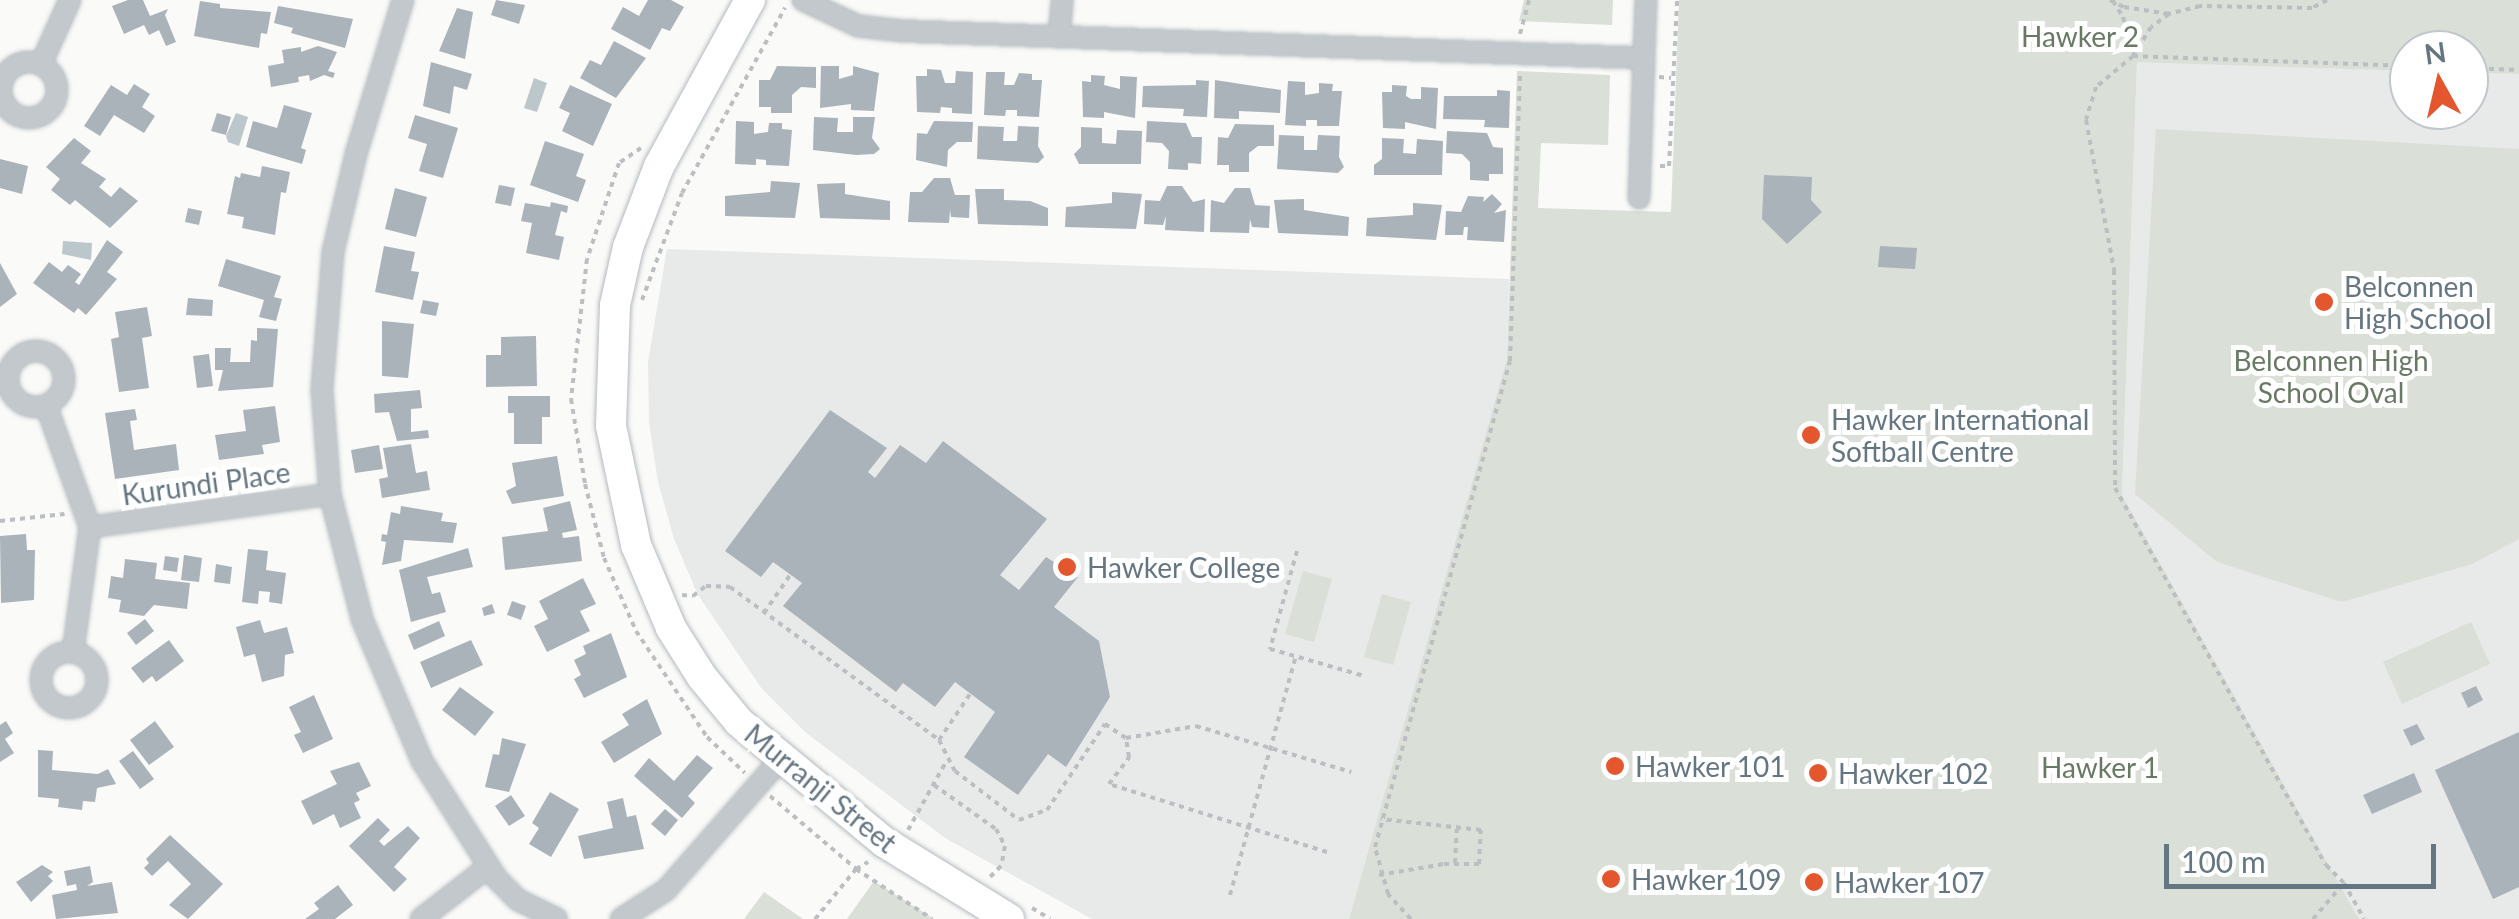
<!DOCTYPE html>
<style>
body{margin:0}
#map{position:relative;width:2519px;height:919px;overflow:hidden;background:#fafaf8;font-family:Lato,sans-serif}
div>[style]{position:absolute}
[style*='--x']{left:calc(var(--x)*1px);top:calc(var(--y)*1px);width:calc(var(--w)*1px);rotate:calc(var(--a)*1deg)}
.built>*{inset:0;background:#e8e9e9}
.green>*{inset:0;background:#dadfd7}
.water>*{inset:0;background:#bbc7cb}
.building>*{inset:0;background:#aab3b9}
.path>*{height:4px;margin-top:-2px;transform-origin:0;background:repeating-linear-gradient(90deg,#bbbfc2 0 5px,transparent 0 10px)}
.roads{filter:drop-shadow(0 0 2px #b3babf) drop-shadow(0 0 2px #b3babf)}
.street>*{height:20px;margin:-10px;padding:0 10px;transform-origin:10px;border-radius:10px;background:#c3c8cc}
.street>.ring{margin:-10px;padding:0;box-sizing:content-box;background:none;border:20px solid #c3c8cc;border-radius:50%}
.secondary>*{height:30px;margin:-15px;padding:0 15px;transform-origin:15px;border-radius:15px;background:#fff}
.dots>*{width:28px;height:28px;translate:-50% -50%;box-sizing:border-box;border:5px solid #fff;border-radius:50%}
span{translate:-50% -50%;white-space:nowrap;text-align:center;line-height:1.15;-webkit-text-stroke:10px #fff;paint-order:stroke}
.park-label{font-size:28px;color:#687a64}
.poi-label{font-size:28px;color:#657683}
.left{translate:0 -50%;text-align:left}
.street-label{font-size:28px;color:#657683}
.north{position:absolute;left:2389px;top:30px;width:100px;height:100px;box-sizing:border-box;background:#fff;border:2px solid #c1c8cd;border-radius:50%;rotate:352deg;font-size:28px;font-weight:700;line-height:40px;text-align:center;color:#657683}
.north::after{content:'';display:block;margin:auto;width:35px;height:45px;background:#e4572e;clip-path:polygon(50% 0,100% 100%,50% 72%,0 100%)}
.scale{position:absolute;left:2164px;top:844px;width:272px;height:45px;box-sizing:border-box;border:5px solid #657683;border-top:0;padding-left:12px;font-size:30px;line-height:35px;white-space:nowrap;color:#657683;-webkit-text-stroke:8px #fff;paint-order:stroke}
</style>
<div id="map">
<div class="built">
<div style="clip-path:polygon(2137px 61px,2409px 71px,2409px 110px,2469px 110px,2469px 73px,2519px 74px,2519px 919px,2359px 919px,2122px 495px)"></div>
<div style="clip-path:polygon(667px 249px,1509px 279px,1507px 358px,1349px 919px,1092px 919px,945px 838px,805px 732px,762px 689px,698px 595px,674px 539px,658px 482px,649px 422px,648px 362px)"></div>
</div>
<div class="green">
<div style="clip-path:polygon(1524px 0,1613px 0,1612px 25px,1519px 21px)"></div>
<div style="clip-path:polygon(1679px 0,2519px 0,2519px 74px,2469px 73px,2469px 50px,2409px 50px,2409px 71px,2137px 62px,2122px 495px,2359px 919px,1349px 919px,1507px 358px,1517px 71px,1610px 75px,1608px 145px,1541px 143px,1538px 208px,1671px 212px)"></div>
<div style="clip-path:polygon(2156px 129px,2519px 149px,2519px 539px,2472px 564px,2342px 602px,2217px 562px,2135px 494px)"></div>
<div style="clip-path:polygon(1303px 571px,1332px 579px,1314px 642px,1285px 634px)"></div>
<div style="clip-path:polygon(1382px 594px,1411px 602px,1393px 665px,1364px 657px)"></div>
<div style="clip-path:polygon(2471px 622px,2490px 664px,2402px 704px,2383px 662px)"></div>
<div style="clip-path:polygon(874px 881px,934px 919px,847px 919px)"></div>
<div style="clip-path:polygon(764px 892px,803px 919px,744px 919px)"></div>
</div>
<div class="water">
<div style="clip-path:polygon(534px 78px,547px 83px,537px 112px,524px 108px)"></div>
<div style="clip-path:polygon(236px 113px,248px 117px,239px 146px,228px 142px,226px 136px)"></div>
<div style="clip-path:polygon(63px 241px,92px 243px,91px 260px,62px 254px)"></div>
</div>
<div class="building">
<div style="clip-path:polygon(128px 0,143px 0,150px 16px,168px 9px,165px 15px,176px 42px,166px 46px,159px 30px,149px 35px,144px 25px,124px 34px,112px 6px)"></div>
<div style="clip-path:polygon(496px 0,525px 5px,519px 24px,491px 15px)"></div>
<div style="clip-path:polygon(648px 0,671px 0,684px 7px,670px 31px,662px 28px,650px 50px,611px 29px,623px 7px,639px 16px)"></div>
<div style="clip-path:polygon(200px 1px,220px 4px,220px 8px,271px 12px,267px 34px,261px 33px,259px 48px,194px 36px)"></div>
<div style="clip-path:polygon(278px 6px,353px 19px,345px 48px,291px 33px,293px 28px,274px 23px)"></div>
<div style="clip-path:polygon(457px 8px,473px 12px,465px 59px,439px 51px)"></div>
<div style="clip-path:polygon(614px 41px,646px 58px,616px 98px,580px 78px,590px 60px,601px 65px)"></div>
<div style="clip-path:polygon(318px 46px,337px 52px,328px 71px,335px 73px,333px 78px,324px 75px,310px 81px,309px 75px,298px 77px,299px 82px,271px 87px,268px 66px,284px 63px,282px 50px,301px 47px,301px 52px)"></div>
<div style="clip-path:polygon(431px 62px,472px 74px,467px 90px,454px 86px,450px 114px,423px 106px)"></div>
<div style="clip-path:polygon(777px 66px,816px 67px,816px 88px,801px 87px,792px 95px,792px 113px,771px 113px,771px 107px,759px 107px,759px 80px,770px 80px)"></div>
<div style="clip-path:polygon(821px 66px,839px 66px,839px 79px,853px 75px,853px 66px,879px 73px,874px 111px,851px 110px,851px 104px,820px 108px)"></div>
<div style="clip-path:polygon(927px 69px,941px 70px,945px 83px,955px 83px,956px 71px,973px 72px,972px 114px,952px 113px,952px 108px,941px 107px,940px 113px,917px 112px,916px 76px,927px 76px)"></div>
<div style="clip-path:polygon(986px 72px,1005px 72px,1004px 85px,1014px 85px,1019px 73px,1032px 74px,1032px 80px,1042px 80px,1039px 117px,1017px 116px,1017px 110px,1006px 110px,1005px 116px,984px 115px)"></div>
<div style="clip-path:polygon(1091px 75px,1105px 76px,1104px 85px,1120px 89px,1120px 76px,1137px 77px,1135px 118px,1104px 112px,1104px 118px,1083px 117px,1082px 81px,1091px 82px)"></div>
<div style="clip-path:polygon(1196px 80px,1209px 81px,1207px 117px,1183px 116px,1184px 109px,1142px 107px,1143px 86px,1196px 85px)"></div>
<div style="clip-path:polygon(1215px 80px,1281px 90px,1280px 113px,1239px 111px,1239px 119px,1214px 118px)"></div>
<div style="clip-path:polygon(1288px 81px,1305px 82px,1305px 95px,1319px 93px,1319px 83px,1333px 84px,1332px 91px,1342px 91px,1339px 126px,1317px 126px,1317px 120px,1306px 120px,1306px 126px,1285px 125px)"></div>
<div style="clip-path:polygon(134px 84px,150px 94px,142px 107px,155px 116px,144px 133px,114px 115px,100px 136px,84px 126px,111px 85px,127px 95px)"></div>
<div style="clip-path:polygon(570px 85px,612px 104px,593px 146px,562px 131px,570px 113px,559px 108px)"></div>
<div style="clip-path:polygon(1392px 85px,1407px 86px,1406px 96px,1411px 99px,1421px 99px,1421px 87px,1438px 88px,1436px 129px,1405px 122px,1405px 129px,1383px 128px,1382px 92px,1392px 92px)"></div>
<div style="clip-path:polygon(1497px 90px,1510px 91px,1509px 128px,1484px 127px,1485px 120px,1443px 119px,1444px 96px,1497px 96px)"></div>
<div style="clip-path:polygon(284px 105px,312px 113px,301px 148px,306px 150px,302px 164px,246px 147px,253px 121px,277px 128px)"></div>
<div style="clip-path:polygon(217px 113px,231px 117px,226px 135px,211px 131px)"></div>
<div style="clip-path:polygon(415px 115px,458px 128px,443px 178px,419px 171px,427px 144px,408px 138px)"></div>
<div style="clip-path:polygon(814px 117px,838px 118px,837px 132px,853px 132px,853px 117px,875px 117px,872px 138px,880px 149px,874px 154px,856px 155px,813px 150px)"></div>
<div style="clip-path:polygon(736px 121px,754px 122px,754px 134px,768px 132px,769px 123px,782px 123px,782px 129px,792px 130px,789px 166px,766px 165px,766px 160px,756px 159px,756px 165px,735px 164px)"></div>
<div style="clip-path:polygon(934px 121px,973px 122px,972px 142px,957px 142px,948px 150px,947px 167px,916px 160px,917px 133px,927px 134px)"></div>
<div style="clip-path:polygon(1147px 121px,1186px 123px,1192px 137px,1202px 137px,1201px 164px,1188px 163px,1188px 170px,1168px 169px,1169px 151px,1162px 143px,1146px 142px)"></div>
<div style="clip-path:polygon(1235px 124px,1274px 125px,1274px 146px,1258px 146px,1249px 153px,1249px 172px,1229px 172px,1229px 165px,1217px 165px,1218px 137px,1228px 138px)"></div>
<div style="clip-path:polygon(978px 126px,1004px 127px,1003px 141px,1017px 141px,1018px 126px,1039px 127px,1038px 146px,1044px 157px,1038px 163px,977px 159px)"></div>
<div style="clip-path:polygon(1081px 127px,1102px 128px,1102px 143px,1116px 144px,1117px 130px,1142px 131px,1141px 164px,1079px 164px,1074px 154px,1081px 147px)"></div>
<div style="clip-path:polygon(1447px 131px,1487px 133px,1493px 147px,1503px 148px,1503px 174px,1489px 174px,1489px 181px,1470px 180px,1470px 162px,1462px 154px,1446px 153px)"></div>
<div style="clip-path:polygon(1279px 135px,1304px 136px,1304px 150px,1317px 150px,1318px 135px,1340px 136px,1339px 157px,1344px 167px,1338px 173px,1277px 169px)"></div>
<div style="clip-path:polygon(74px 138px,91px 151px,81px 163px,106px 179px,99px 187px,111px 197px,120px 187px,138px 201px,110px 228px,75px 200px,70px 205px,51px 190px,60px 179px,46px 167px)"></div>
<div style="clip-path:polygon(1382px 138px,1404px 139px,1403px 153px,1416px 154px,1417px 139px,1443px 141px,1442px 175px,1374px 175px,1374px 165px,1382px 159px)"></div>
<div style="clip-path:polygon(545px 141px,584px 154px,576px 176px,586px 180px,578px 202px,530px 185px)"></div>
<div style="clip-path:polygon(0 159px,28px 166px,22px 194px,0 188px)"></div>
<div style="clip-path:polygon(262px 166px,290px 172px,286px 193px,281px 192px,275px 235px,242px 228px,244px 217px,227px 214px,235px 176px,240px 178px,241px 173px,260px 177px)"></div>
<div style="clip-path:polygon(1764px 175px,1812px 177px,1811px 200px,1822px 212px,1787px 244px,1762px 219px)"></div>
<div style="clip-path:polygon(934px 178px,950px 178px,955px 195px,970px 195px,969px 218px,951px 217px,950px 210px,949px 223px,908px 222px,910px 192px,922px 192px)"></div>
<div style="clip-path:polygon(771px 181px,800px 183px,795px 218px,725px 216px,725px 196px,770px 192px)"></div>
<div style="clip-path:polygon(845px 183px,845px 194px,890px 201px,890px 220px,820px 218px,817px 184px)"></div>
<div style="clip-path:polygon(499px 185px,515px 188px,511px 206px,495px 203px)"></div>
<div style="clip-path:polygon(1167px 186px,1182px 186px,1193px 202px,1205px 199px,1204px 232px,1165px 230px,1166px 216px,1163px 225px,1144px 224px,1145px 200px,1160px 201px)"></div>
<div style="clip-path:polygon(395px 188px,427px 197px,416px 237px,385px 229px)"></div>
<div style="clip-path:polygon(1235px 188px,1250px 188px,1255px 205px,1270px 206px,1269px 228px,1252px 227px,1250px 219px,1249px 233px,1210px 232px,1211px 200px,1224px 203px)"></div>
<div style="clip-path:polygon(975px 189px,1004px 189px,1004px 200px,1030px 201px,1048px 208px,1048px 226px,978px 224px)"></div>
<div style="clip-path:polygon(1112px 192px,1142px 194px,1136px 229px,1065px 227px,1066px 207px,1112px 203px)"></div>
<div style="clip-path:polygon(1492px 194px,1502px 204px,1494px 213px,1506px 210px,1504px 242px,1467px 240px,1468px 227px,1464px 227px,1463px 235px,1445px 235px,1446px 211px,1461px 212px,1468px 196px,1484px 197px,1483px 202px)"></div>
<div style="clip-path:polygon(1304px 199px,1304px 210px,1349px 217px,1348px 236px,1278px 233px,1274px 200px)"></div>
<div style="clip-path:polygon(551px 202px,568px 206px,567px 213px,561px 211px,555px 235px,564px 237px,559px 260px,526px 253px,532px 223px,521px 221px,525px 203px,550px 207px)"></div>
<div style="clip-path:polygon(1413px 203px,1442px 205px,1436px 240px,1366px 236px,1367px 218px,1413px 215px)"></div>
<div style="clip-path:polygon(188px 208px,202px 211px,199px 225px,185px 222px)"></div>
<div style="clip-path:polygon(107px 240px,123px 252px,107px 272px,117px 279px,86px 315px,78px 308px,74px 313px,33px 283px,49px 262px,62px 272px,68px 265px,81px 274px,75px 282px,79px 285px)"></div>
<div style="clip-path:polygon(384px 246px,415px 252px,411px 271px,419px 272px,413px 300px,375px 292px)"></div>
<div style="clip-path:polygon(1880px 246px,1917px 248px,1915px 269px,1878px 267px)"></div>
<div style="clip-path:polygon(226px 259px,281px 276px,274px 297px,282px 299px,276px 321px,259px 317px,264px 300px,218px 286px)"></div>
<div style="clip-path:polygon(0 263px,17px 294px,0 307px)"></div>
<div style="clip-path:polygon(188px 298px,213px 300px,212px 316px,186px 315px)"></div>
<div style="clip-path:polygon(423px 300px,439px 303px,436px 316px,420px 313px)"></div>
<div style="clip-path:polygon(147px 307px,152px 336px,142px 338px,149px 388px,119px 392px,111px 339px,119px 337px,115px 312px)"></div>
<div style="clip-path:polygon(382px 321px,414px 324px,408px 378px,382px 376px)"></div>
<div style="clip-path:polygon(257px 328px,278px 329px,273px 387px,218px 391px,223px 370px,215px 370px,215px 348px,231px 348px,230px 362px,250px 362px,251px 340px,257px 341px)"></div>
<div style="clip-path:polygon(536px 336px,537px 386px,486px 387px,486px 355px,501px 355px,501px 337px)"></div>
<div style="clip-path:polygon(209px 354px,213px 386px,197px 388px,193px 356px)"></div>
<div style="clip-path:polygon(420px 390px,422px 408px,411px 409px,411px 432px,428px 430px,429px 438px,397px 441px,389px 412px,375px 413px,374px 394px)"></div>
<div style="clip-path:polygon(508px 396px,550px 396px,550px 417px,542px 417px,542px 444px,514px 444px,514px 413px,508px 413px)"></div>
<div style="clip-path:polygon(275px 406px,280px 442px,262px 445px,264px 454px,219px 460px,215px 435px,246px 431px,243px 410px)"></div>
<div style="clip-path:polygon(135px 409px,137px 420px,130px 421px,134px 450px,176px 444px,179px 470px,115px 479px,105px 413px)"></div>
<div style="clip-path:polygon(830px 410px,887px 448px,868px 472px,875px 478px,900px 445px,926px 463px,943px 441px,1047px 519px,1000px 575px,1019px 590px,1046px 557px,1078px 577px,1054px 607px,1099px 641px,1110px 697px,1066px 767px,1048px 754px,1018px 795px,964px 757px,995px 712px,955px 682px,935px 707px,903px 683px,896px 692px,783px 606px,802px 583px,773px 562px,761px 577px,725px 551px)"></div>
<div style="clip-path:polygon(411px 444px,416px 473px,427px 471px,430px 490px,382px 498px,379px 479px,388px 477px,383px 448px)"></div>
<div style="clip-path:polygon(379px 445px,383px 469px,355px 473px,351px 450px)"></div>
<div style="clip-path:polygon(557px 456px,564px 496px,512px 504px,506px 491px,516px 486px,512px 463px)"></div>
<div style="clip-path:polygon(570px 501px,577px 530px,562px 533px,563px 538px,579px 536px,582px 561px,505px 570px,502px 537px,548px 531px,543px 508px)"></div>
<div style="clip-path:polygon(401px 506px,443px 513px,441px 521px,457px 523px,453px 543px,404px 540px,401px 561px,382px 565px,386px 542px,381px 541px,382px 534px,387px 535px,391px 512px,400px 514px)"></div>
<div style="clip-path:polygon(26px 534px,27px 550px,35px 550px,34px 600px,1px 603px,0 536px)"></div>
<div style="clip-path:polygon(468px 548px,473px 567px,427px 577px,432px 594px,440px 592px,446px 612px,411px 622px,399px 570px)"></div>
<div style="clip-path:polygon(248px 549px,268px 551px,266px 570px,286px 573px,282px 604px,269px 602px,270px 592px,259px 591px,258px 604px,242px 602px)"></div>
<div style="clip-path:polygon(184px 555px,202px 558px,199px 582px,181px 580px)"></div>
<div style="clip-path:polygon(165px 556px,179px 558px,177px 572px,163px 570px)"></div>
<div style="clip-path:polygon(125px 559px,157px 563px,155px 579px,190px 583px,187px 609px,154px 605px,144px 616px,119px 612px,121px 600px,108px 598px,111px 576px,123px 578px)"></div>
<div style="clip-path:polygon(216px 564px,232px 567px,230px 584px,214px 582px)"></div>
<div style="clip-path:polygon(583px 578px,596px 604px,580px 611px,590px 631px,547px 652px,534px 626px,548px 619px,539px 601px)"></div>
<div style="clip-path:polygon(512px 601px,526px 606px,521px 620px,507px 615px)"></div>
<div style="clip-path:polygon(492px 604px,495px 613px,484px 616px,482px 608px)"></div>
<div style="clip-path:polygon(145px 619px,154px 631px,136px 645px,127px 633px)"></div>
<div style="clip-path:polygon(260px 620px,264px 633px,287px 627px,294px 653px,285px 655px,284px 676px,262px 682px,255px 654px,244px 657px,236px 627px)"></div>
<div style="clip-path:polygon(439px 621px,445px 636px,414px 650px,408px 635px)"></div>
<div style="clip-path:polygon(611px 633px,627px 677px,584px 698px,574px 679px,581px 675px,574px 660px,586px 654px,583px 646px)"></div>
<div style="clip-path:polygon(169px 640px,184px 661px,156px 682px,152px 676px,143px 683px,131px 668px)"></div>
<div style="clip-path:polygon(471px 640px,483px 665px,431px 688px,420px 662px)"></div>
<div style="clip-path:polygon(2476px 686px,2483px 700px,2468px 708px,2461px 693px)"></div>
<div style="clip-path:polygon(460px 687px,494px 712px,475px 736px,442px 710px)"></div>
<div style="clip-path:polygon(314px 695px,333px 739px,303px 753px,294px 735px,301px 732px,289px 707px)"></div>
<div style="clip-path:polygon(647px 699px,662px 734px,614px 763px,601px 742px,629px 725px,622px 714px)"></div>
<div style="clip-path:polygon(6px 721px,13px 733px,5px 739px,14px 753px,0 762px,0 725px)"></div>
<div style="clip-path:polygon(155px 721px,174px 747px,149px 765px,130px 740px)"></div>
<div style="clip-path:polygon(2417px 724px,2425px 739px,2411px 746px,2403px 730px)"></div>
<div style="clip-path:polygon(2519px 732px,2519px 887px,2493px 899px,2435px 770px)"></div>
<div style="clip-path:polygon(502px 738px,526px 744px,509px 792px,485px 787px,493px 754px,499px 755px)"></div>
<div style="clip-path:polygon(38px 750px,53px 751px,52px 770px,98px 774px,108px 769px,116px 784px,97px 788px,95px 802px,83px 801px,82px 810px,58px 807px,59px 799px,38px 797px)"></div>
<div style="clip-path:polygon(133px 751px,154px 779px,140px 789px,119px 761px)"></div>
<div style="clip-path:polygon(697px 755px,713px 768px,688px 796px,695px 803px,682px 818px,634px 776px,649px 758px,674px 781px)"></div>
<div style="clip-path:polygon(359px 762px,371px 786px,356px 793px,360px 800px,354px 803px,361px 818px,340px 828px,334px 814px,313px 825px,301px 801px,337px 784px,330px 771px)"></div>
<div style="clip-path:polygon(2414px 773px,2422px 792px,2372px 814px,2363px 795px)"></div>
<div style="clip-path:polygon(550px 792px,579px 809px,551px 857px,529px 844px,539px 828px,532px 823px)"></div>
<div style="clip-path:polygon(511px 795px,525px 816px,509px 826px,495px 806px)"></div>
<div style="clip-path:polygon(623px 798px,627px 817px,636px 815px,644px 849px,584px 859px,578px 836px,613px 828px,607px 802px)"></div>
<div style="clip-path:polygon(665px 809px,678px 820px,665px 836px,651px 824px)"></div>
<div style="clip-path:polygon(378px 818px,390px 830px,379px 841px,384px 846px,408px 826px,420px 838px,394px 867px,407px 879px,394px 892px,349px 846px)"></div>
<div style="clip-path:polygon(170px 835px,223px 884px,188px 919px,169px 905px,191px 884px,168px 861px,152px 876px,144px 868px,149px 863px,146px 859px)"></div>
<div style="clip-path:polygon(42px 865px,53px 872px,48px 876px,53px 881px,31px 902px,16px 882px)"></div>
<div style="clip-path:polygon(90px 866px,93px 882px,87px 886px,112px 882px,118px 913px,56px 919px,52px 895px,77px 890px,76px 884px,67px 886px,64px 871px)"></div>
<div style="clip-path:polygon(338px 885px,353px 905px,335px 919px,305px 919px,319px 909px,314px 903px)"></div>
</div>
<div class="path">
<div style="--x:2110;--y:0;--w:16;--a:27"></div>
<div style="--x:2124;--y:7;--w:46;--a:8.8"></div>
<div style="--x:2327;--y:0;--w:17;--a:152"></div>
<div style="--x:2312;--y:8;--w:112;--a:-179"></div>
<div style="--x:2200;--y:6;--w:32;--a:166"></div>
<div style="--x:2169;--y:14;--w:22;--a:144"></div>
<div style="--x:2151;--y:27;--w:34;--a:122"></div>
<div style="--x:2133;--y:56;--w:48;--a:140"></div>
<div style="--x:2096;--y:87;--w:34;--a:107"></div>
<div style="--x:2086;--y:120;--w:153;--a:79.4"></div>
<div style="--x:2114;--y:270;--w:218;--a:89.7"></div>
<div style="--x:2115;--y:488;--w:432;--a:60.8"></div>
<div style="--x:2326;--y:865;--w:25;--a:45"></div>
<div style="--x:2344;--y:883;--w:41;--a:60.9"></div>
<div style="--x:2113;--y:1;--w:19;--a:58"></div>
<div style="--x:2123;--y:17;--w:40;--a:75.6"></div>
<div style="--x:2133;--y:56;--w:276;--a:2.1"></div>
<div style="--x:1520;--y:34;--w:35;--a:-75"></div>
<div style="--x:2469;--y:68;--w:50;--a:2.3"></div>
<div style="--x:1659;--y:77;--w:12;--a:5"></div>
<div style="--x:641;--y:148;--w:27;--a:146"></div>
<div style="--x:619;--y:163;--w:101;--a:108.4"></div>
<div style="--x:587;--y:259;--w:141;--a:96.5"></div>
<div style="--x:571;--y:399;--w:86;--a:80.6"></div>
<div style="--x:585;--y:484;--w:76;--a:75.6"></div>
<div style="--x:604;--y:558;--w:80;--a:66.3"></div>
<div style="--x:636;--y:631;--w:128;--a:56.2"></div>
<div style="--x:707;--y:737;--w:52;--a:43.5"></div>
<div style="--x:1660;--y:166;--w:9;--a:0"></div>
<div style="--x:1669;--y:166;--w:166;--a:-87.2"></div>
<div style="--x:642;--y:300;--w:114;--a:-69.5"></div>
<div style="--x:682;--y:193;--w:212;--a:-60.9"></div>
<div style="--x:0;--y:521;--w:65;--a:-6.1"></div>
<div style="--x:1297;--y:551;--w:102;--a:105.4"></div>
<div style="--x:1270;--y:649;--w:98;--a:16"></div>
<div style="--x:682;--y:595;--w:11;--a:5"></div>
<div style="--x:693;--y:596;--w:16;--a:-38"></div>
<div style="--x:706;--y:586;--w:24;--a:2"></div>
<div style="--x:730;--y:587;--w:259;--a:36.2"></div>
<div style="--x:939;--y:740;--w:35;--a:63"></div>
<div style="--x:955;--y:771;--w:81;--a:37.4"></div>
<div style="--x:1019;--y:820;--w:30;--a:-20"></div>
<div style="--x:1047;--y:810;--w:104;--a:-56"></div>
<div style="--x:1105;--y:724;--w:25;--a:34"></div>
<div style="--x:764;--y:613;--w:46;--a:-55.6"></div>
<div style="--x:939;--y:740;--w:55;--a:-56"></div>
<div style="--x:934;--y:785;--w:76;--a:35.4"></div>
<div style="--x:996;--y:829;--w:19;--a:62"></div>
<div style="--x:1005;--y:846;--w:20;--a:101"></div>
<div style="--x:1001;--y:866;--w:18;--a:135"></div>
<div style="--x:770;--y:796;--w:113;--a:40.3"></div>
<div style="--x:856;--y:869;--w:91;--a:33.3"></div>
<div style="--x:908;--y:830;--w:80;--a:-60.9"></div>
<div style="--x:1327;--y:852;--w:228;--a:-162.7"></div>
<div style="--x:1109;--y:784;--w:34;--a:-53"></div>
<div style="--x:1129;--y:757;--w:19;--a:-99"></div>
<div style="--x:1126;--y:738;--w:71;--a:-9.7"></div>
<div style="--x:1196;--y:726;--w:162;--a:16.5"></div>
<div style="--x:1455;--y:863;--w:34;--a:-87"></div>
<div style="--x:1379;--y:875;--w:66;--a:-9.6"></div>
<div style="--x:1444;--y:864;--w:35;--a:0"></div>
<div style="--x:1479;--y:864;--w:34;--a:-87"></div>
<div style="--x:1481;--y:830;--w:101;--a:-173.7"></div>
<div style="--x:1230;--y:895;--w:248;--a:-74.6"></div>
<div style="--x:1032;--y:908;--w:21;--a:31"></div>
<div style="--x:815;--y:919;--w:65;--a:-50.6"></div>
<div style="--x:856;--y:869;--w:14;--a:-30"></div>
<div style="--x:1411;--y:919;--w:34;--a:-133"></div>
<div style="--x:1388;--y:894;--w:49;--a:-105.5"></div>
<div style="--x:1375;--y:847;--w:504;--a:-74.48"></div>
<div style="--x:1510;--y:361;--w:287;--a:-88"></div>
<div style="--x:2313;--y:919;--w:48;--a:-49.3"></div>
</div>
<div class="roads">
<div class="street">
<div style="--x:403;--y:0;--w:161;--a:107"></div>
<div style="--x:356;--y:154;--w:101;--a:103.2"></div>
<div style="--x:333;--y:252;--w:138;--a:94.6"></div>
<div style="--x:322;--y:390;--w:104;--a:85.6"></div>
<div style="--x:330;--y:494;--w:129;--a:75.6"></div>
<div style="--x:362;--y:619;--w:154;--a:67.1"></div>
<div style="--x:422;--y:761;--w:140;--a:57.6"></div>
<div style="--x:497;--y:879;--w:30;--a:45"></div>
<div style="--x:518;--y:900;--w:43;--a:26"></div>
<div style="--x:803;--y:0;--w:61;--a:25.3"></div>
<div style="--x:858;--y:26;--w:45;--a:6.3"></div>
<div style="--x:903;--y:31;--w:741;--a:2.09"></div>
<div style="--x:1059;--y:37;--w:37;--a:-85"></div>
<div class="ring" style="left:1px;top:62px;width:36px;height:36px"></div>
<div style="--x:41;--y:64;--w:70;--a:-65.6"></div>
<div style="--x:1639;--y:198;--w:198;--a:-88"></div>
<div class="ring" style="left:8px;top:351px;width:36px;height:36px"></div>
<div style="--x:46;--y:405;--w:130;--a:70.2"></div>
<div style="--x:90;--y:527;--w:242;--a:-7.8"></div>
<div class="ring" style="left:41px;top:652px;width:36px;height:36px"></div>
<div style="--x:73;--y:652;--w:126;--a:-82.3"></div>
<div style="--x:421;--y:919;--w:85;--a:-37.8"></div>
<div style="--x:621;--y:919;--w:54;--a:-32.8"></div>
<div style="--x:666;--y:890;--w:173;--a:-48.8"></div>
</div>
<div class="secondary">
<div style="--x:750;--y:0;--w:189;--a:118.7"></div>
<div style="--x:659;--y:166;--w:87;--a:110.9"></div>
<div style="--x:628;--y:247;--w:59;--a:102.6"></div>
<div style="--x:615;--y:305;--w:121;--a:91.9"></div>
<div style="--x:611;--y:426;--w:122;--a:78.1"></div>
<div style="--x:636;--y:545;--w:90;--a:67.1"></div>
<div style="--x:671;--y:628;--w:58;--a:57.7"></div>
<div style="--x:702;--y:677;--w:58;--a:50.6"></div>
<div style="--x:739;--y:722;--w:188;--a:39.6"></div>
<div style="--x:884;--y:842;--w:147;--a:31.6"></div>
</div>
</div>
<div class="dots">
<div style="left:2324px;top:302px;background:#e4572e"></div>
<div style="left:1811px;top:435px;background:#e4572e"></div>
<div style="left:1067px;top:567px;background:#e4572e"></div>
<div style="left:1615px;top:766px;background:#e4572e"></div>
<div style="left:1818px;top:773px;background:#e4572e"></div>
<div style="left:1611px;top:879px;background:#e4572e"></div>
<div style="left:1814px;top:882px;background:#e4572e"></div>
</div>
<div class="park-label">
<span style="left:2080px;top:36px">Hawker 2</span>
<span style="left:2331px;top:376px">Belconnen High<br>School Oval</span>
<span style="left:2100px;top:767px">Hawker 1</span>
</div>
<div class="poi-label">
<span class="left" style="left:2344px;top:302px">Belconnen<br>High School</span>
<span class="left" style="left:1831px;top:435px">Hawker International<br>Softball Centre</span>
<span class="left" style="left:1087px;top:567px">Hawker College</span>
<span class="left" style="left:1635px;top:766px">Hawker 101</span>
<span class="left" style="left:1838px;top:773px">Hawker 102</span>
<span class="left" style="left:1631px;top:879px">Hawker 109</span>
<span class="left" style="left:1834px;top:882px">Hawker 107</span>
</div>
<div class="street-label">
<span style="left:206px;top:483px;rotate:-8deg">Kurundi Place</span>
<span style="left:821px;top:788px;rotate:39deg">Murranji Street</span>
</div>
<div class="north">N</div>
<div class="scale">100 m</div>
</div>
